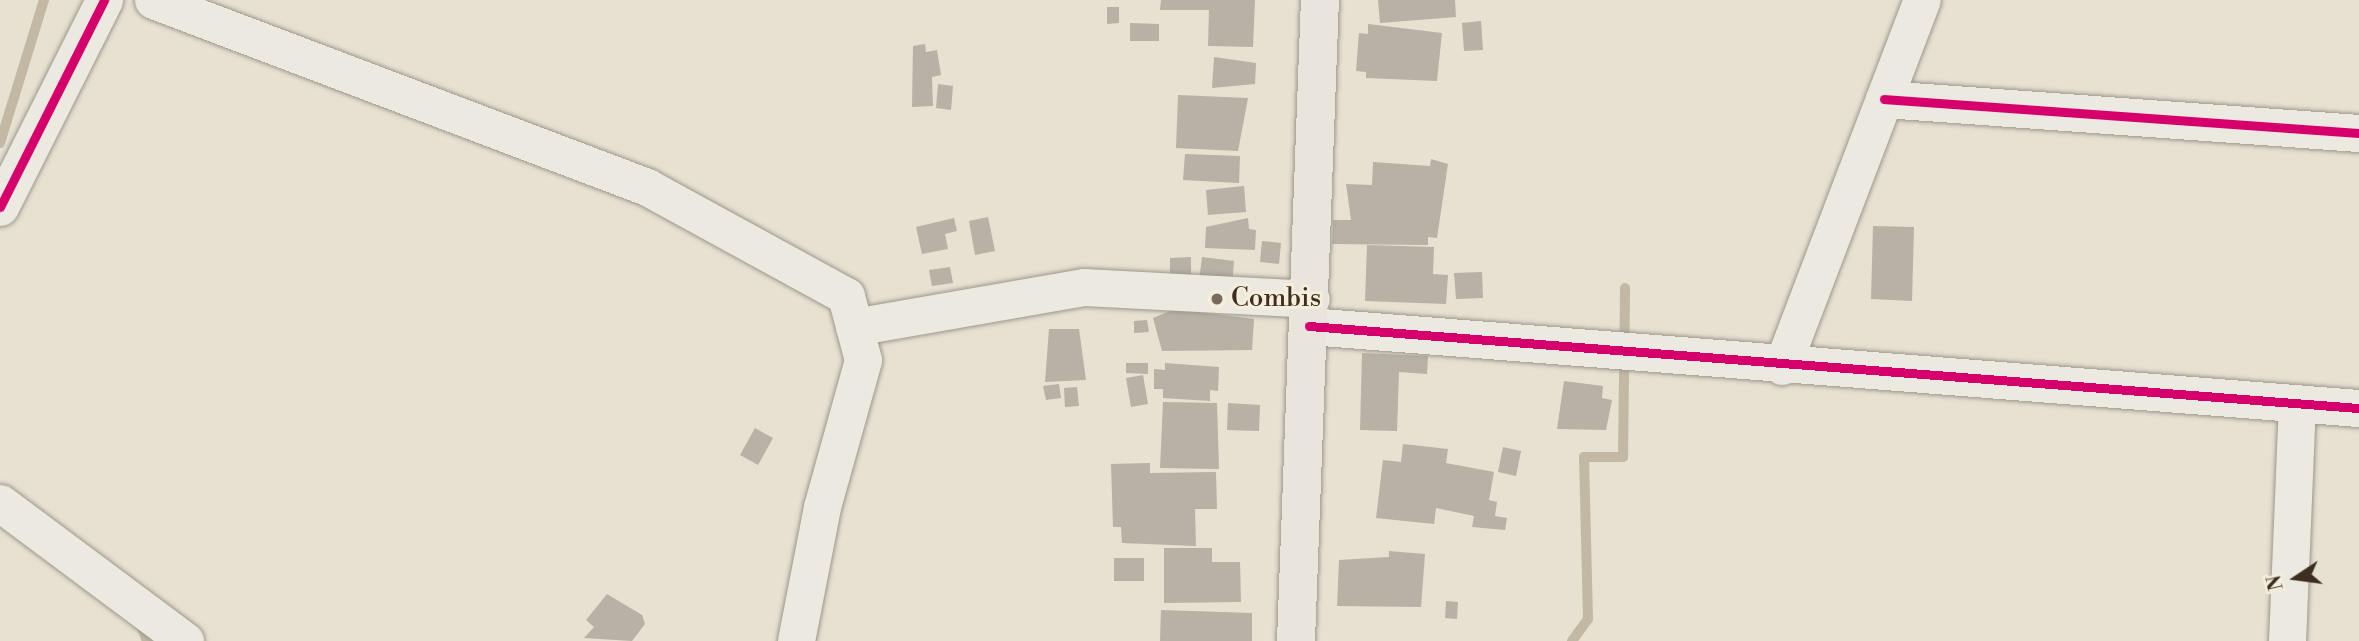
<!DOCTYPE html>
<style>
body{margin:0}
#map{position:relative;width:2359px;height:641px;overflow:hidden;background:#e7e1d1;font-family:"Libre Bodoni",serif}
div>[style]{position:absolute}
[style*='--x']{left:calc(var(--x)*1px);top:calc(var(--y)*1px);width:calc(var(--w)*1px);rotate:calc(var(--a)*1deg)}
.stream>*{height:10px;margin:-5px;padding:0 5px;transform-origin:5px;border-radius:5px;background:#c3b8a4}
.building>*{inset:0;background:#b7b1a6}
.roads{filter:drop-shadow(0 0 2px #9d978d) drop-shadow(0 0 2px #9d978d)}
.minor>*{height:37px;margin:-18.5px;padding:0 18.5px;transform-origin:18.5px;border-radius:18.5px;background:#ece9e1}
.major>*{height:38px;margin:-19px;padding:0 19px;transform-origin:19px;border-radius:19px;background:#e9e5dc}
.cycleway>*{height:9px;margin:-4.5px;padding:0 4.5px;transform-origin:4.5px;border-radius:4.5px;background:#d6006c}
.dots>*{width:19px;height:19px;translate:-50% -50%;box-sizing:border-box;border:4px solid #f5eedc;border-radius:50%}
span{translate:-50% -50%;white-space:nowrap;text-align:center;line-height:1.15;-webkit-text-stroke:6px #f5eedc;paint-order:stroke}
.poi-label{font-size:26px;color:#3e2d21}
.left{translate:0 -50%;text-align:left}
.north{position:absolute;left:2261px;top:543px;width:70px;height:70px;-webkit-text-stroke:5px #f5eedc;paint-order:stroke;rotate:257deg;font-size:19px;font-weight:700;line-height:28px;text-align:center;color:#3e2d21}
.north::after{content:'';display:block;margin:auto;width:24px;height:32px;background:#3e2d21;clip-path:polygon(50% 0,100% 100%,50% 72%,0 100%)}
</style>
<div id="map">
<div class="stream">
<div style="--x:0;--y:143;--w:150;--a:-72.9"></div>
<div style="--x:140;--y:622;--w:20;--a:70"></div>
<div style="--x:1572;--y:641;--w:27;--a:-54"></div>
<div style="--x:1588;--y:619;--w:162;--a:-91.4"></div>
<div style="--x:1584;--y:457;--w:39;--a:0"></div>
<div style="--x:1623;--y:457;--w:169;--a:-89.3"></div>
</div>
<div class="building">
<div style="clip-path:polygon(1161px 0,1255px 0,1253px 47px,1208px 46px,1209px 10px,1160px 10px)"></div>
<div style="clip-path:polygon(1378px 0,1455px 0,1456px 17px,1380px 23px)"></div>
<div style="clip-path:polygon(1107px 7px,1119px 7px,1119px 23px,1107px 24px)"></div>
<div style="clip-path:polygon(1481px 21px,1483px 50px,1464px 51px,1462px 23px)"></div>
<div style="clip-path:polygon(1130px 23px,1159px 24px,1159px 41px,1130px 41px)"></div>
<div style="clip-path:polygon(1368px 24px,1442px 33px,1437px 81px,1366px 78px,1366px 72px,1356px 71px,1359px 33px,1368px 34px)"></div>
<div style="clip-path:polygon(925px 44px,926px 52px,937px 50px,941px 75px,932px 77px,933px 106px,912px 107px,913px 46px)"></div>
<div style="clip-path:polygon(1214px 57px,1256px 63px,1255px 84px,1212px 88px)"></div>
<div style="clip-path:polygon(938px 84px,953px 86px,951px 110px,936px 108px)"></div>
<div style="clip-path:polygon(1178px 95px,1248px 98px,1238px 151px,1176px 148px)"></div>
<div style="clip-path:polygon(1185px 154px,1240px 156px,1239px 183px,1183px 180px)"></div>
<div style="clip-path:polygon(1431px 159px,1448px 164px,1437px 238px,1428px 237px,1428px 245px,1332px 244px,1333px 220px,1351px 220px,1346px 184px,1372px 185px,1373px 162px,1430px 166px)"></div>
<div style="clip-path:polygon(1244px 186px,1246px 212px,1208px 215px,1206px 190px)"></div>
<div style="clip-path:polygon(988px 217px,995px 251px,975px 255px,969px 221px)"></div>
<div style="clip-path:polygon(954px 218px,957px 231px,945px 234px,948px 249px,922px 254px,916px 227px)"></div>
<div style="clip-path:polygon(1248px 218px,1249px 229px,1256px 230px,1255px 250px,1205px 248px,1206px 227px)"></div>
<div style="clip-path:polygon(1873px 226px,1914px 227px,1912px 301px,1871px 299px)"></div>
<div style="clip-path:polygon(1262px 241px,1281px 243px,1279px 264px,1260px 262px)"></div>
<div style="clip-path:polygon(1367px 245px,1434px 247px,1433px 274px,1448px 275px,1446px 304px,1365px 301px)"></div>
<div style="clip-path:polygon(1191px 257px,1191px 275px,1170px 275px,1170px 258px)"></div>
<div style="clip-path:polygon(1202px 257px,1234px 261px,1232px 285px,1199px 281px)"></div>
<div style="clip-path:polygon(950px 267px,953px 283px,932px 286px,929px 270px)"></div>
<div style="clip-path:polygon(1482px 272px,1483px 298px,1456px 299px,1454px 273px)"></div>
<div style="clip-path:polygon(1175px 309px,1254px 319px,1252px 350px,1162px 351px,1153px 318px)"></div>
<div style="clip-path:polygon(1147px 320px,1149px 332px,1134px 333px,1134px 321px)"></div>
<div style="clip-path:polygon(1049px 329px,1079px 329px,1086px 380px,1045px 382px)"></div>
<div style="clip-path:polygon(1362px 353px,1428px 356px,1427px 374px,1399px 372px,1397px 431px,1360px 430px)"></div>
<div style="clip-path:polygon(1126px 363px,1148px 363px,1148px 374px,1126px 373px)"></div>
<div style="clip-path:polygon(1165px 363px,1219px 367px,1218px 391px,1210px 390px,1210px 401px,1163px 398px,1163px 389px,1154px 389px,1154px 369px,1165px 370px)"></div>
<div style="clip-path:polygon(1143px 375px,1148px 404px,1131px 407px,1126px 378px)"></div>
<div style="clip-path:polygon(1564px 381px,1603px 386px,1602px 398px,1612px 400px,1606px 430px,1557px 429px)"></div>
<div style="clip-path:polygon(1059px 384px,1061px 398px,1046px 400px,1043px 386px)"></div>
<div style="clip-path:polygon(1077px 387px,1079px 406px,1065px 407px,1064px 388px)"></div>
<div style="clip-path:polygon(1163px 402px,1217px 403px,1219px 469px,1160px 468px)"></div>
<div style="clip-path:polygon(1228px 403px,1260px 405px,1259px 431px,1227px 430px)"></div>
<div style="clip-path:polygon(755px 428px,773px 438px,758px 465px,740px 455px)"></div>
<div style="clip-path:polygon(1403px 444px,1448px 449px,1446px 463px,1494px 472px,1489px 500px,1497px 502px,1495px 516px,1507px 518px,1505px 530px,1472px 527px,1474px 516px,1436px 508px,1434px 524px,1376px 518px,1383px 460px,1401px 462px)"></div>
<div style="clip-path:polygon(1503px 447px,1521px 451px,1516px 476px,1498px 472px)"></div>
<div style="clip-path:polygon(1150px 463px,1150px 473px,1216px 472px,1217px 509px,1195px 509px,1196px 546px,1122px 543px,1121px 527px,1113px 527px,1111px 464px)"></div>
<div style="clip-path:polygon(1164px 548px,1212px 548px,1212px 562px,1240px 562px,1241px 602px,1164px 603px)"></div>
<div style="clip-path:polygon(1389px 551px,1425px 554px,1421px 607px,1337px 606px,1339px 560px,1389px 557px)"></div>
<div style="clip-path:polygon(1114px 558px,1144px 558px,1144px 581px,1114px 581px)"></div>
<div style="clip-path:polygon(607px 594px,642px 615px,645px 624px,632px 641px,584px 638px,594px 627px,586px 620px)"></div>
<div style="clip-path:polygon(1446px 601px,1458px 602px,1457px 619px,1445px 618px)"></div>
<div style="clip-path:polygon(1161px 610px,1252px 613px,1252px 641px,1160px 641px)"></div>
</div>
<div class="roads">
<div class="minor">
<div style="--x:153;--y:0;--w:528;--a:20.73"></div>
<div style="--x:647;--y:187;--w:227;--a:28.7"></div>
<div style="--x:846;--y:296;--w:66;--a:75.1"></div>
<div style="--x:863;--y:360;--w:153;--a:105.6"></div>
<div style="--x:822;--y:507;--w:136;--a:101"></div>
<div style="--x:1884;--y:99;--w:476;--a:4.1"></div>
<div style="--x:0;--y:207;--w:232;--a:-63.3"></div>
<div style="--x:1309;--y:326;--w:1053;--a:4.47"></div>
<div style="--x:854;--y:327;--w:233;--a:-9.9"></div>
<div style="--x:1084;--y:287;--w:227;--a:3"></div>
<div style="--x:1782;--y:366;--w:392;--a:-69.1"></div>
<div style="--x:0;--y:503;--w:231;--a:36.7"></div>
<div style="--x:2287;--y:641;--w:238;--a:-87.6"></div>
</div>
<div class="major">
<div style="--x:1296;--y:641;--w:641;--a:-87.86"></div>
</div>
</div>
<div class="cycleway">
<div style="--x:1884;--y:99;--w:476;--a:4.1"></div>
<div style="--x:0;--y:207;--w:232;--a:-63.3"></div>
<div style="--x:1309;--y:326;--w:1053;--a:4.47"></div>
</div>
<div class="dots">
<div style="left:1217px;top:299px;background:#796c5f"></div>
</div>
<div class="poi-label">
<span class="left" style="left:1231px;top:299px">Combis</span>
</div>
<div class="north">N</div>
</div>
